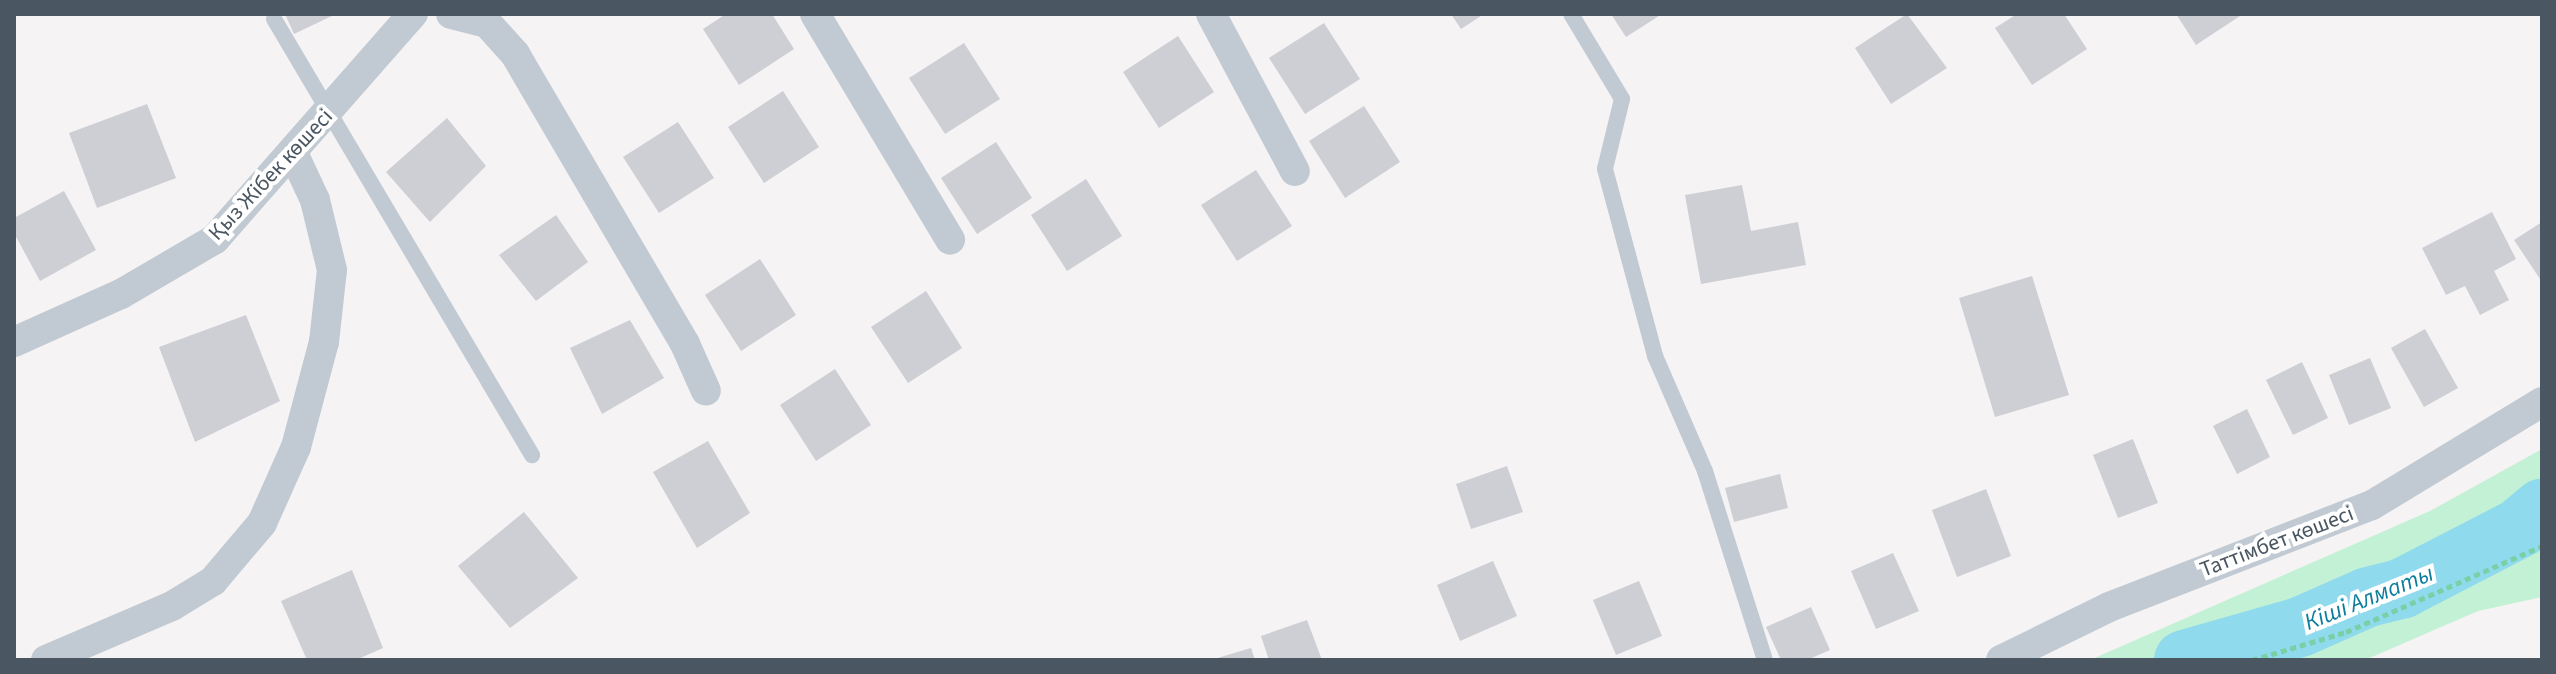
<!DOCTYPE html>
<meta charset="utf-8">
<style>
body{margin:0}
#map{position:relative;width:2556px;height:674px;overflow:hidden;background:#f5f3f3;font-family:"Source Sans 3",sans-serif}
div>[style]{position:absolute}
[style*='--x']{left:calc(var(--x)*1px);top:calc(var(--y)*1px);width:calc(var(--w)*1px);rotate:calc(var(--a)*1deg)}
.green>*{inset:0;background:#c3f1d5}
.river>*{height:60px;margin:-30px;padding:0 30px;transform-origin:30px;border-radius:30px;background:#90daee}
.building>*{inset:0;background:#cdcfd5}
.path>*{height:5px;margin-top:-2.5px;transform-origin:0;background:repeating-linear-gradient(90deg,#7ad0a6 0 6px,transparent 0 10px)}
.service>*{height:16px;margin:-8px;padding:0 8px;transform-origin:8px;border-radius:8px;background:#c1cad2}
.minor>*{height:30px;margin:-15px;padding:0 15px;transform-origin:15px;border-radius:15px;background:#c1cad2}
span{translate:-50% -50%;white-space:nowrap;text-align:center;line-height:1.15;-webkit-text-stroke:8px #fff;paint-order:stroke}
.street-label{font-size:22px;color:#4a5661}
.water-label{font-size:24px;color:#0c7c9b;font-style:italic}
.frame{position:absolute;inset:0;border:16px solid #4a5661;pointer-events:none}
</style>
<div id="map">
<div class="green">
<div style="clip-path:polygon(2542px 449px,2542px 597px,2478px 611px,2365px 660px,2090px 660px,2430px 511px)"></div>
</div>
<div class="river">
<div style="--x:2184;--y:660;--w:121;--a:-15.9"></div>
<div style="--x:2300;--y:627;--w:74;--a:-23.8"></div>
<div style="--x:2368;--y:597;--w:36;--a:-14"></div>
<div style="--x:2403;--y:588;--w:131;--a:-27.3"></div>
<div style="--x:2519;--y:528;--w:30;--a:-40"></div>
</div>
<div class="building">
<div style="clip-path:polygon(285px 14px,336px 14px,294px 34px)"></div>
<div style="clip-path:polygon(726px 14px,772px 14px,794px 49px,739px 85px,703px 29px)"></div>
<div style="clip-path:polygon(1451px 14px,1484px 14px,1461px 29px)"></div>
<div style="clip-path:polygon(1611px 14px,1662px 14px,1626px 37px)"></div>
<div style="clip-path:polygon(1907px 14px,1947px 68px,1891px 104px,1855px 48px)"></div>
<div style="clip-path:polygon(2017px 14px,2064px 14px,2087px 49px,2032px 85px,1995px 28px)"></div>
<div style="clip-path:polygon(2176px 14px,2243px 14px,2196px 45px)"></div>
<div style="clip-path:polygon(1324px 23px,1360px 79px,1305px 114px,1269px 58px)"></div>
<div style="clip-path:polygon(1178px 36px,1214px 92px,1159px 128px,1123px 72px)"></div>
<div style="clip-path:polygon(964px 43px,1000px 99px,945px 134px,909px 78px)"></div>
<div style="clip-path:polygon(783px 91px,819px 147px,764px 183px,728px 127px)"></div>
<div style="clip-path:polygon(147px 104px,176px 178px,97px 208px,69px 133px)"></div>
<div style="clip-path:polygon(1364px 106px,1400px 162px,1345px 198px,1309px 141px)"></div>
<div style="clip-path:polygon(447px 118px,486px 166px,430px 222px,386px 172px)"></div>
<div style="clip-path:polygon(678px 122px,714px 178px,659px 213px,623px 157px)"></div>
<div style="clip-path:polygon(996px 142px,1032px 198px,977px 234px,941px 178px)"></div>
<div style="clip-path:polygon(1256px 170px,1292px 226px,1237px 261px,1201px 205px)"></div>
<div style="clip-path:polygon(1086px 179px,1122px 236px,1067px 271px,1031px 215px)"></div>
<div style="clip-path:polygon(1742px 185px,1751px 231px,1798px 222px,1806px 265px,1701px 284px,1685px 195px)"></div>
<div style="clip-path:polygon(64px 191px,96px 250px,40px 281px,14px 233px,14px 218px)"></div>
<div style="clip-path:polygon(2492px 212px,2516px 259px,2494px 271px,2509px 300px,2480px 315px,2465px 286px,2446px 295px,2422px 248px)"></div>
<div style="clip-path:polygon(556px 215px,588px 262px,536px 301px,499px 255px)"></div>
<div style="clip-path:polygon(2542px 222px,2542px 282px,2514px 240px)"></div>
<div style="clip-path:polygon(760px 259px,796px 315px,741px 351px,705px 295px)"></div>
<div style="clip-path:polygon(2032px 276px,2069px 395px,1995px 417px,1959px 298px)"></div>
<div style="clip-path:polygon(926px 291px,962px 348px,908px 383px,871px 327px)"></div>
<div style="clip-path:polygon(246px 315px,280px 401px,195px 442px,159px 347px)"></div>
<div style="clip-path:polygon(630px 320px,664px 378px,602px 414px,570px 348px)"></div>
<div style="clip-path:polygon(2425px 329px,2458px 388px,2424px 407px,2391px 348px)"></div>
<div style="clip-path:polygon(2370px 358px,2391px 408px,2349px 425px,2329px 375px)"></div>
<div style="clip-path:polygon(2302px 362px,2328px 418px,2293px 435px,2266px 380px)"></div>
<div style="clip-path:polygon(835px 369px,871px 425px,816px 461px,780px 405px)"></div>
<div style="clip-path:polygon(2247px 409px,2270px 457px,2237px 474px,2213px 426px)"></div>
<div style="clip-path:polygon(2133px 439px,2158px 503px,2118px 518px,2093px 455px)"></div>
<div style="clip-path:polygon(708px 441px,750px 513px,697px 548px,653px 472px)"></div>
<div style="clip-path:polygon(1507px 466px,1523px 512px,1471px 529px,1456px 484px)"></div>
<div style="clip-path:polygon(1780px 474px,1788px 508px,1734px 522px,1725px 488px)"></div>
<div style="clip-path:polygon(1986px 489px,2011px 556px,1957px 577px,1932px 510px)"></div>
<div style="clip-path:polygon(524px 512px,578px 578px,510px 628px,458px 566px)"></div>
<div style="clip-path:polygon(1893px 553px,1919px 611px,1876px 629px,1851px 571px)"></div>
<div style="clip-path:polygon(1493px 561px,1517px 616px,1460px 641px,1437px 585px)"></div>
<div style="clip-path:polygon(352px 570px,383px 648px,356px 660px,307px 660px,281px 601px)"></div>
<div style="clip-path:polygon(1639px 581px,1662px 636px,1616px 655px,1593px 600px)"></div>
<div style="clip-path:polygon(1811px 607px,1830px 650px,1807px 660px,1781px 660px,1766px 627px)"></div>
<div style="clip-path:polygon(1307px 620px,1322px 660px,1269px 660px,1261px 636px)"></div>
<div style="clip-path:polygon(1251px 648px,1255px 660px,1214px 660px,1214px 659px)"></div>
</div>
<div class="path">
<div style="--x:2252;--y:660;--w:98;--a:-16.6"></div>
<div style="--x:2346;--y:632;--w:214;--a:-23.7"></div>
</div>
<div class="service">
<div style="--x:1571;--y:14;--w:99;--a:59"></div>
<div style="--x:1622;--y:99;--w:72;--a:103.7"></div>
<div style="--x:1605;--y:169;--w:194;--a:75"></div>
<div style="--x:1655;--y:356;--w:125;--a:66.5"></div>
<div style="--x:1705;--y:471;--w:198;--a:72.4"></div>
<div style="--x:274;--y:19;--w:507;--a:59.39"></div>
</div>
<div class="minor">
<div style="--x:451;--y:14;--w:37;--a:14"></div>
<div style="--x:487;--y:23;--w:42;--a:47.9"></div>
<div style="--x:515;--y:54;--w:336;--a:59.6"></div>
<div style="--x:685;--y:344;--w:51;--a:65.9"></div>
<div style="--x:815;--y:14;--w:263;--a:59.1"></div>
<div style="--x:1211;--y:14;--w:178;--a:61.9"></div>
<div style="--x:14;--y:342;--w:117;--a:-24.2"></div>
<div style="--x:121;--y:294;--w:109;--a:-30.3"></div>
<div style="--x:215;--y:239;--w:300;--a:-48.7"></div>
<div style="--x:46;--y:660;--w:137;--a:-23.2"></div>
<div style="--x:172;--y:606;--w:48;--a:-31.4"></div>
<div style="--x:213;--y:581;--w:76;--a:-49.8"></div>
<div style="--x:262;--y:523;--w:83;--a:-65.9"></div>
<div style="--x:296;--y:447;--w:109;--a:-75.1"></div>
<div style="--x:324;--y:342;--w:72;--a:-83.7"></div>
<div style="--x:332;--y:270;--w:72;--a:-103.7"></div>
<div style="--x:315;--y:200;--w:52;--a:-115.1"></div>
<div style="--x:2001;--y:660;--w:120;--a:-26.1"></div>
<div style="--x:2109;--y:607;--w:282;--a:-21.2"></div>
<div style="--x:2372;--y:505;--w:199;--a:-31.2"></div>
</div>
<div class="street-label">
<span style="left:271px;top:175px;rotate:-47deg">Қыз Жібек көшесі</span>
<span style="left:2277px;top:542px;rotate:-21deg">Таттімбет көшесі</span>
</div>
<div class="water-label">
<span style="left:2369px;top:598px;rotate:-22deg">Кіші Алматы</span>
</div>
<div class="frame"></div>
</div>
